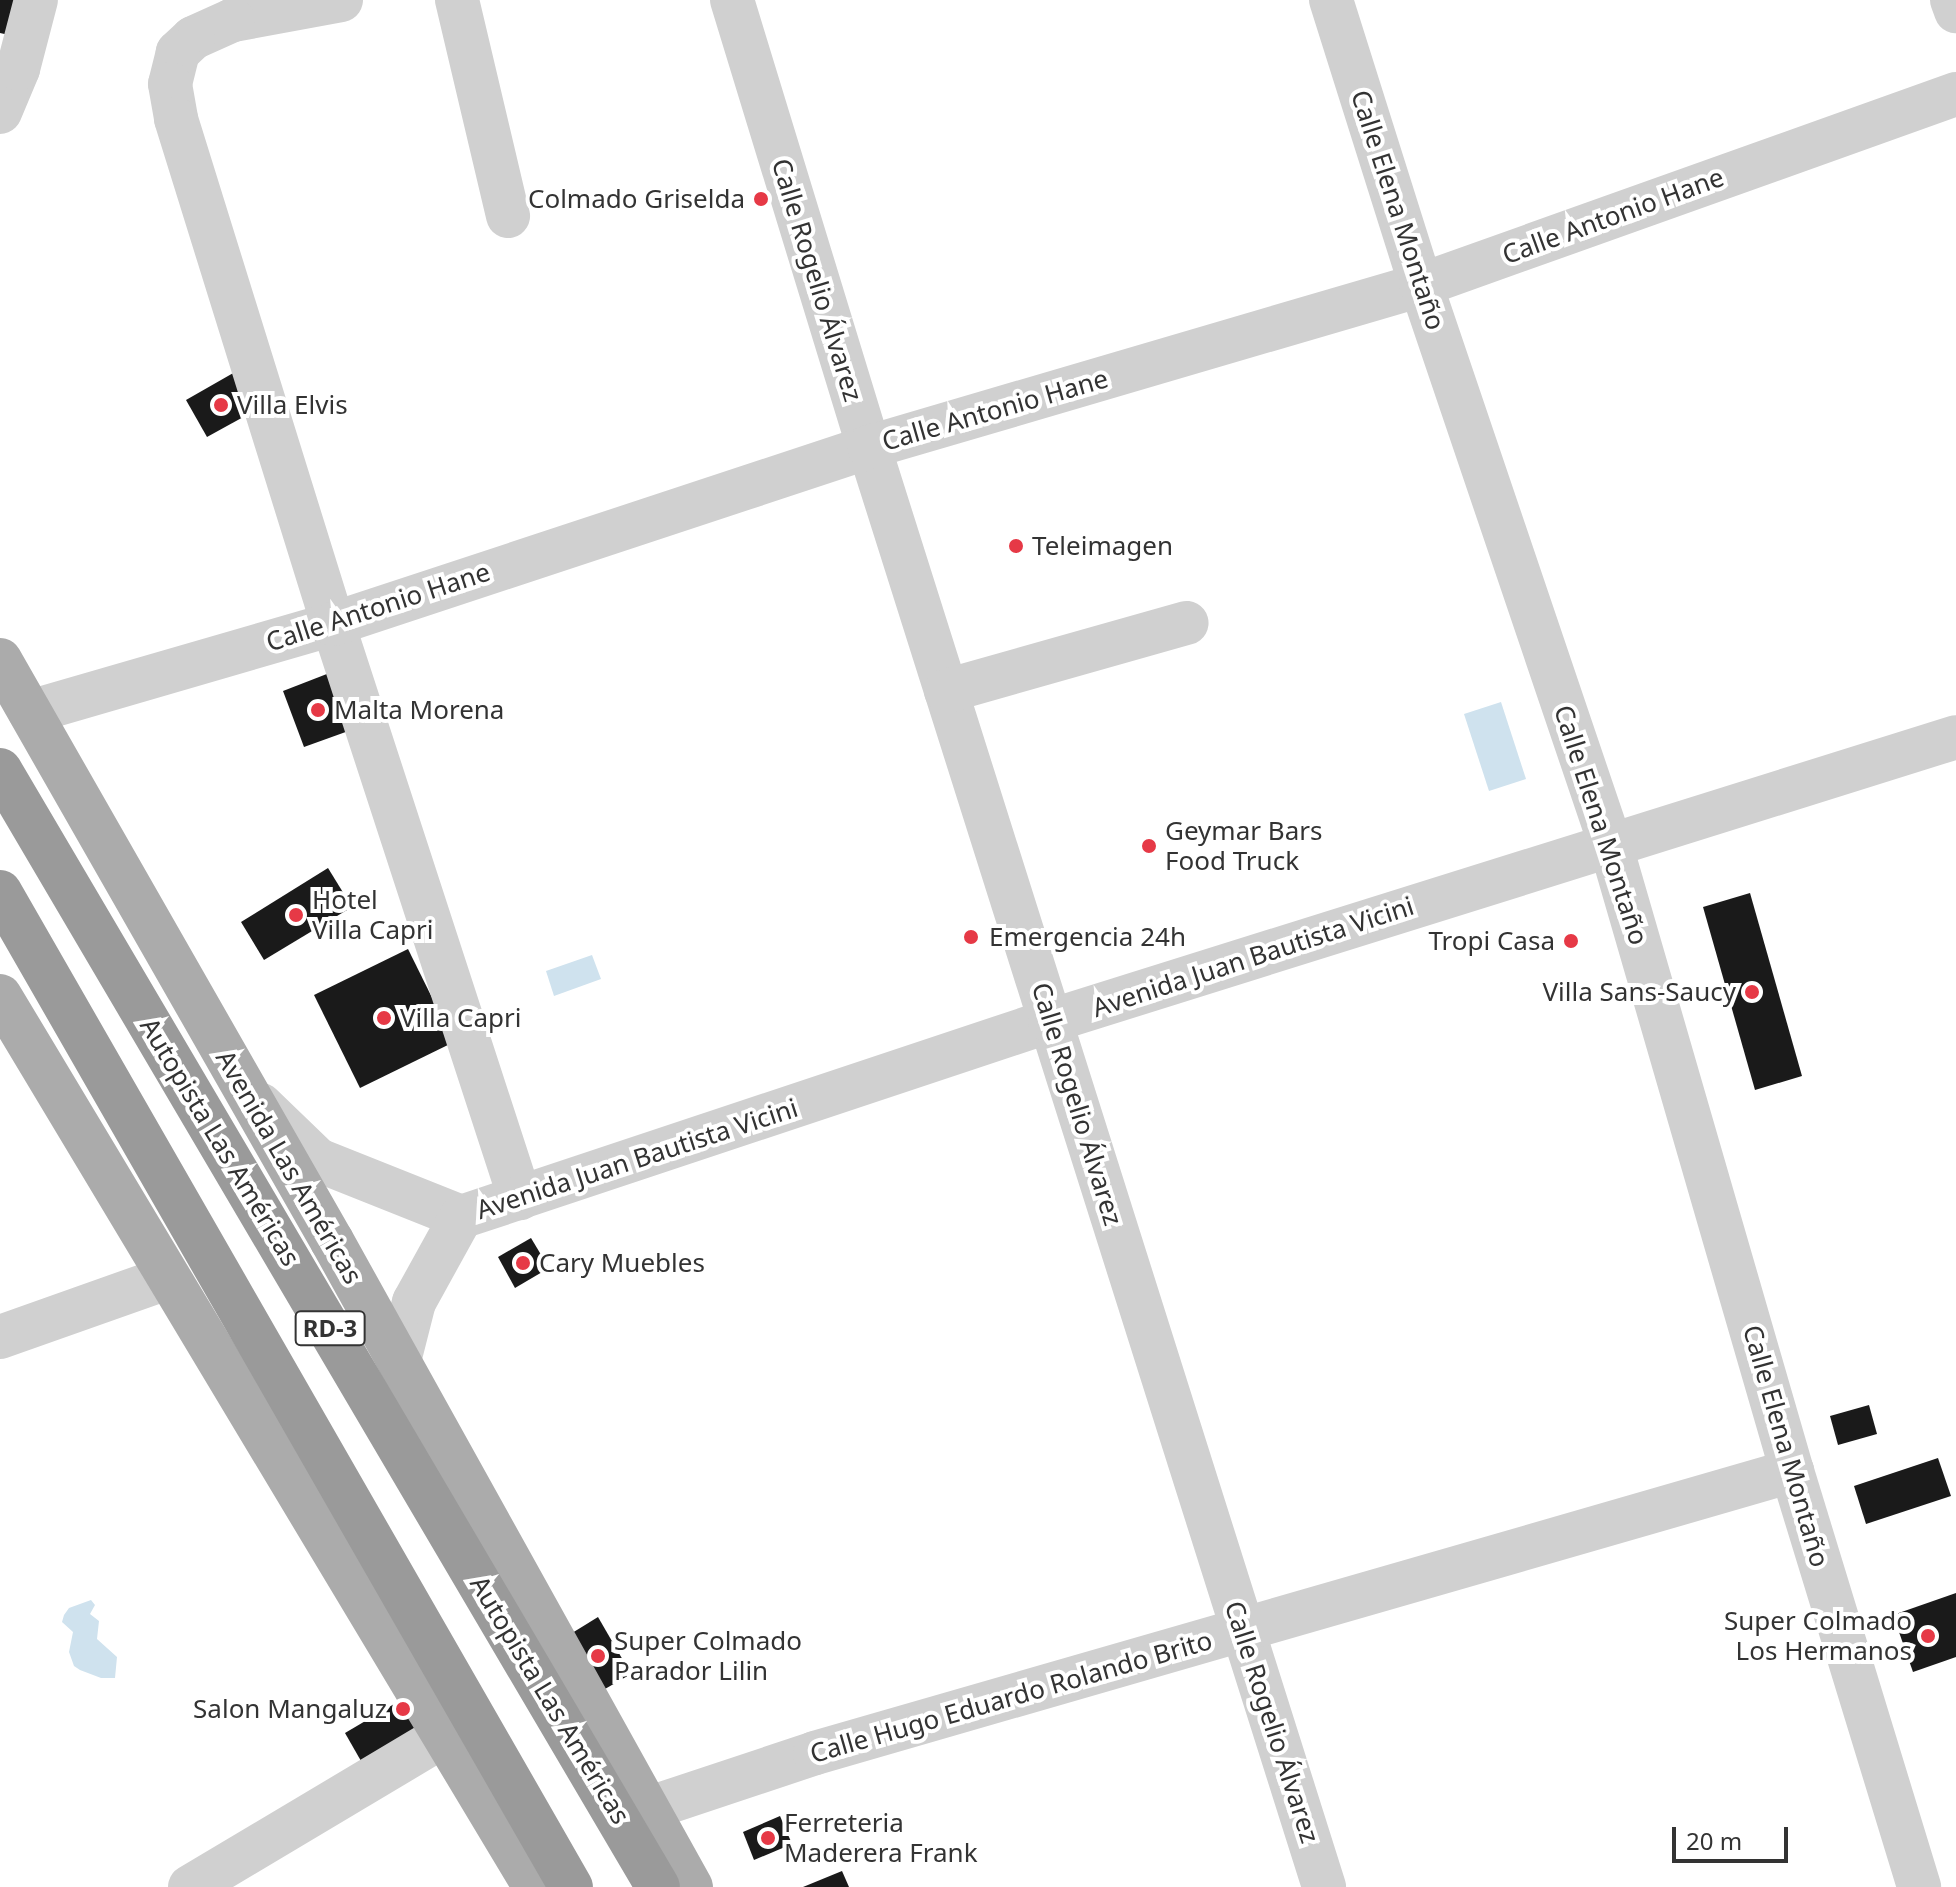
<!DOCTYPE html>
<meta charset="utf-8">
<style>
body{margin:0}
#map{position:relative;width:1956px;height:1887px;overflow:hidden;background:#fff;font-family:"Noto Sans",sans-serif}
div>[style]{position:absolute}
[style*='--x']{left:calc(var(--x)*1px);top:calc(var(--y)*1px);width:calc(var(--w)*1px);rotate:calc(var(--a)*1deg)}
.water>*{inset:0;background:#cfe2ee}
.building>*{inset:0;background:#1a1a1a}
.minor>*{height:44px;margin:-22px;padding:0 22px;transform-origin:22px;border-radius:22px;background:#d0d0d0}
.major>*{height:44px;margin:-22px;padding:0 22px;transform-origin:22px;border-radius:22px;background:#ababab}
.highway>*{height:44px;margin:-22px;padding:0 22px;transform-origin:22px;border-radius:22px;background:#9a9a9a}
.dots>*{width:22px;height:22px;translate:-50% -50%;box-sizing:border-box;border:4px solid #fff;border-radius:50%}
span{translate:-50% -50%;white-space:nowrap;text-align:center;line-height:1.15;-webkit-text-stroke:8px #fff;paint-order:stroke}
.shield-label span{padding:2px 6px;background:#fff;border:2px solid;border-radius:6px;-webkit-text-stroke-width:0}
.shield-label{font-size:24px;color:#333;font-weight:700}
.poi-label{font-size:26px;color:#333}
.right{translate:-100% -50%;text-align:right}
.left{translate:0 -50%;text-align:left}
.street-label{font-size:26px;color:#333}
.scale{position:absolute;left:1672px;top:1827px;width:116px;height:36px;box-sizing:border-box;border:4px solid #333;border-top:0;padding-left:10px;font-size:24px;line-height:28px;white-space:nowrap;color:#333;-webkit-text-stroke:6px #fff;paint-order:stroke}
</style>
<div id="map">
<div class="water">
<div style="clip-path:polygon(1501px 702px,1526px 779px,1489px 791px,1464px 714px)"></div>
<div style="clip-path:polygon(592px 955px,601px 979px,554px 996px,546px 971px)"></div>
<div style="clip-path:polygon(91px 1600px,95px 1605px,90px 1614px,99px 1621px,97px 1639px,117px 1657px,115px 1678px,101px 1678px,80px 1670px,74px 1666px,69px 1652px,73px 1632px,62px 1622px,64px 1615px,69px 1608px)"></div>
</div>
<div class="building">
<div style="clip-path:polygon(0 0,16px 0,9px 35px,0 33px)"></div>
<div style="clip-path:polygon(235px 372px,256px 410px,207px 437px,186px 400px)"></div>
<div style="clip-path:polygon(332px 672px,354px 729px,304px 747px,283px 691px)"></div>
<div style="clip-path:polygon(328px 868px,352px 907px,264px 960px,241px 922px)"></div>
<div style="clip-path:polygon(1750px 893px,1802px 1076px,1755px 1090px,1703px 907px)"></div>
<div style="clip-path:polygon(408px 949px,454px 1042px,360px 1088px,314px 995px)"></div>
<div style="clip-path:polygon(531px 1238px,549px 1268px,515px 1288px,498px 1257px)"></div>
<div style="clip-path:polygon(1869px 1405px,1877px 1434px,1838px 1445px,1830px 1416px)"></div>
<div style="clip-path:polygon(1938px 1458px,1951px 1496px,1866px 1524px,1854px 1486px)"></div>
<div style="clip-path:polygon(1956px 1593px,1956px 1657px,1913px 1672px,1893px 1615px)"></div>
<div style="clip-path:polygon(598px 1617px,631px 1674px,598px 1693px,564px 1638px)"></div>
<div style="clip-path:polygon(406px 1697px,426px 1732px,365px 1768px,345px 1733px)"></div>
<div style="clip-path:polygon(780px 1816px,792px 1844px,754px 1860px,743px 1832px)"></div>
<div style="clip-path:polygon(842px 1871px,849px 1887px,803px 1887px)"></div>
</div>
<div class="minor">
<div style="--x:341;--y:0;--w:110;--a:169.5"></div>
<div style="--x:233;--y:20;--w:44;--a:155.8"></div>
<div style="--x:193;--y:38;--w:21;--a:137"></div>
<div style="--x:178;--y:52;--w:33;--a:104"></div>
<div style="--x:170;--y:84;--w:36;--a:80"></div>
<div style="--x:176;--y:119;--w:529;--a:72.73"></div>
<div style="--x:333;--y:624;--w:604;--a:71.96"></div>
<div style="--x:457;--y:0;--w:222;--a:76.7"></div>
<div style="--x:732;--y:0;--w:468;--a:73"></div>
<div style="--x:869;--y:447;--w:1510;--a:72.46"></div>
<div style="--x:1331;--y:0;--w:299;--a:72.5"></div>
<div style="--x:1421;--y:285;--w:589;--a:71.29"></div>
<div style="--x:1610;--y:843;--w:654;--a:73.84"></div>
<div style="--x:1792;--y:1471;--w:435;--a:73"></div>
<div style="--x:1952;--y:0;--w:12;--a:70"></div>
<div style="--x:0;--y:112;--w:47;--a:-67.3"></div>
<div style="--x:18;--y:69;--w:71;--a:-75.4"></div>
<div style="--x:946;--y:691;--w:250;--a:-15.8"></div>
<div style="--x:30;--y:712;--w:316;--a:-16.2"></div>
<div style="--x:333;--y:624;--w:564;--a:-18.27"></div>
<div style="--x:869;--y:447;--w:575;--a:-16.36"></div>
<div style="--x:1421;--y:285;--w:568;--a:-19.65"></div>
<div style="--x:261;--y:1105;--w:79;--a:44"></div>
<div style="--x:318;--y:1160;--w:154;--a:21.7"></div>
<div style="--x:461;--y:1217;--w:621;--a:-18.41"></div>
<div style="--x:1050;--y:1021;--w:949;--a:-17.4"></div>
<div style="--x:0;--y:1337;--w:177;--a:-19.5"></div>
<div style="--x:399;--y:1361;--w:61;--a:-75.7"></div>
<div style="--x:414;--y:1302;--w:97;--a:-61.1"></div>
<div style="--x:647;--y:1809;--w:177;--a:-18.4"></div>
<div style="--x:815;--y:1753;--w:1017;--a:-16.1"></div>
<div style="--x:190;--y:1887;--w:295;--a:-30.8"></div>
</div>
<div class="major">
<div style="--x:0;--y:660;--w:669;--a:60.26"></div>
<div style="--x:332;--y:1241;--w:739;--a:60.94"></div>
<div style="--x:0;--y:996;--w:1039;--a:59.02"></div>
</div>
<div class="highway">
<div style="--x:0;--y:770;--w:1296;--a:59.5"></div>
<div style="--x:0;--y:892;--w:1147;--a:60.15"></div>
</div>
<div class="dots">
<div style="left:761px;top:199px;background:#e63946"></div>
<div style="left:221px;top:405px;background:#e63946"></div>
<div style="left:1016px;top:546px;background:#e63946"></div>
<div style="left:318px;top:710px;background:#e63946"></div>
<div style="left:1149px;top:846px;background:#e63946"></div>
<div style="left:296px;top:915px;background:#e63946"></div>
<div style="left:971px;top:937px;background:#e63946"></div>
<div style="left:1571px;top:941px;background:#e63946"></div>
<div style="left:1752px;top:992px;background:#e63946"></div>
<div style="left:384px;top:1018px;background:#e63946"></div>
<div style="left:523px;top:1263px;background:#e63946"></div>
<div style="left:1928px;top:1636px;background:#e63946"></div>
<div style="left:598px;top:1656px;background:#e63946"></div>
<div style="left:403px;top:1709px;background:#e63946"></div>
<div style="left:768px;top:1838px;background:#e63946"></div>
</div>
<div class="shield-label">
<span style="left:330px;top:1328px">RD-3</span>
</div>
<div class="poi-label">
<span class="right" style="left:745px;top:199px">Colmado Griselda</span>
<span class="left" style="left:237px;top:405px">Villa Elvis</span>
<span class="left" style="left:1032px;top:546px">Teleimagen</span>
<span class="left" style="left:334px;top:710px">Malta Morena</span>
<span class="left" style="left:1165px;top:846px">Geymar Bars<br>Food Truck</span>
<span class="left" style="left:312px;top:915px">Hotel<br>Villa Capri</span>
<span class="left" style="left:989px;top:937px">Emergencia 24h</span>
<span class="right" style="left:1555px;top:941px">Tropi Casa</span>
<span class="right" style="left:1736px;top:992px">Villa Sans-Saucy</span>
<span class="left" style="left:400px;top:1018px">Villa Capri</span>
<span class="left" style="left:539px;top:1263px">Cary Muebles</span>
<span class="right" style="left:1912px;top:1636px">Super Colmado<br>Los Hermanos</span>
<span class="left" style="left:614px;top:1656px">Super Colmado<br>Parador Lilin</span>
<span class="right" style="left:387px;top:1709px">Salon Mangaluz</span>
<span class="left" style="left:784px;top:1838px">Ferreteria<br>Maderera Frank</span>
</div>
<div class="street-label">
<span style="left:1398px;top:210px;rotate:72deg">Calle Elena Montaño</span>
<span style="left:1613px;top:216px;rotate:-20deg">Calle Antonio Hane</span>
<span style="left:817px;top:280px;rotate:73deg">Calle Rogelio Álvarez</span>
<span style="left:995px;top:410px;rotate:-16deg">Calle Antonio Hane</span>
<span style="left:378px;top:607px;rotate:-18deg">Calle Antonio Hane</span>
<span style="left:1601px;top:825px;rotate:72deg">Calle Elena Montaño</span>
<span style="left:1253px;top:957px;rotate:-18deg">Avenida Juan Bautista Vicini</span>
<span style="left:1077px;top:1104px;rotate:73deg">Calle Rogelio Álvarez</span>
<span style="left:220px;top:1142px;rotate:59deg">Autopista Las Américas</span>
<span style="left:637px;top:1159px;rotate:-18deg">Avenida Juan Bautista Vicini</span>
<span style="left:289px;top:1167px;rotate:60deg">Avenida Las Américas</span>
<span style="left:1786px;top:1446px;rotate:74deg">Calle Elena Montaño</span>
<span style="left:1011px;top:1697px;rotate:-16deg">Calle Hugo Eduardo Rolando Brito</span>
<span style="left:550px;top:1700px;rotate:59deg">Autopista Las Américas</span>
<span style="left:1272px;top:1722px;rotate:72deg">Calle Rogelio Álvarez</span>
</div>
<div class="scale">20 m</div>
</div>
